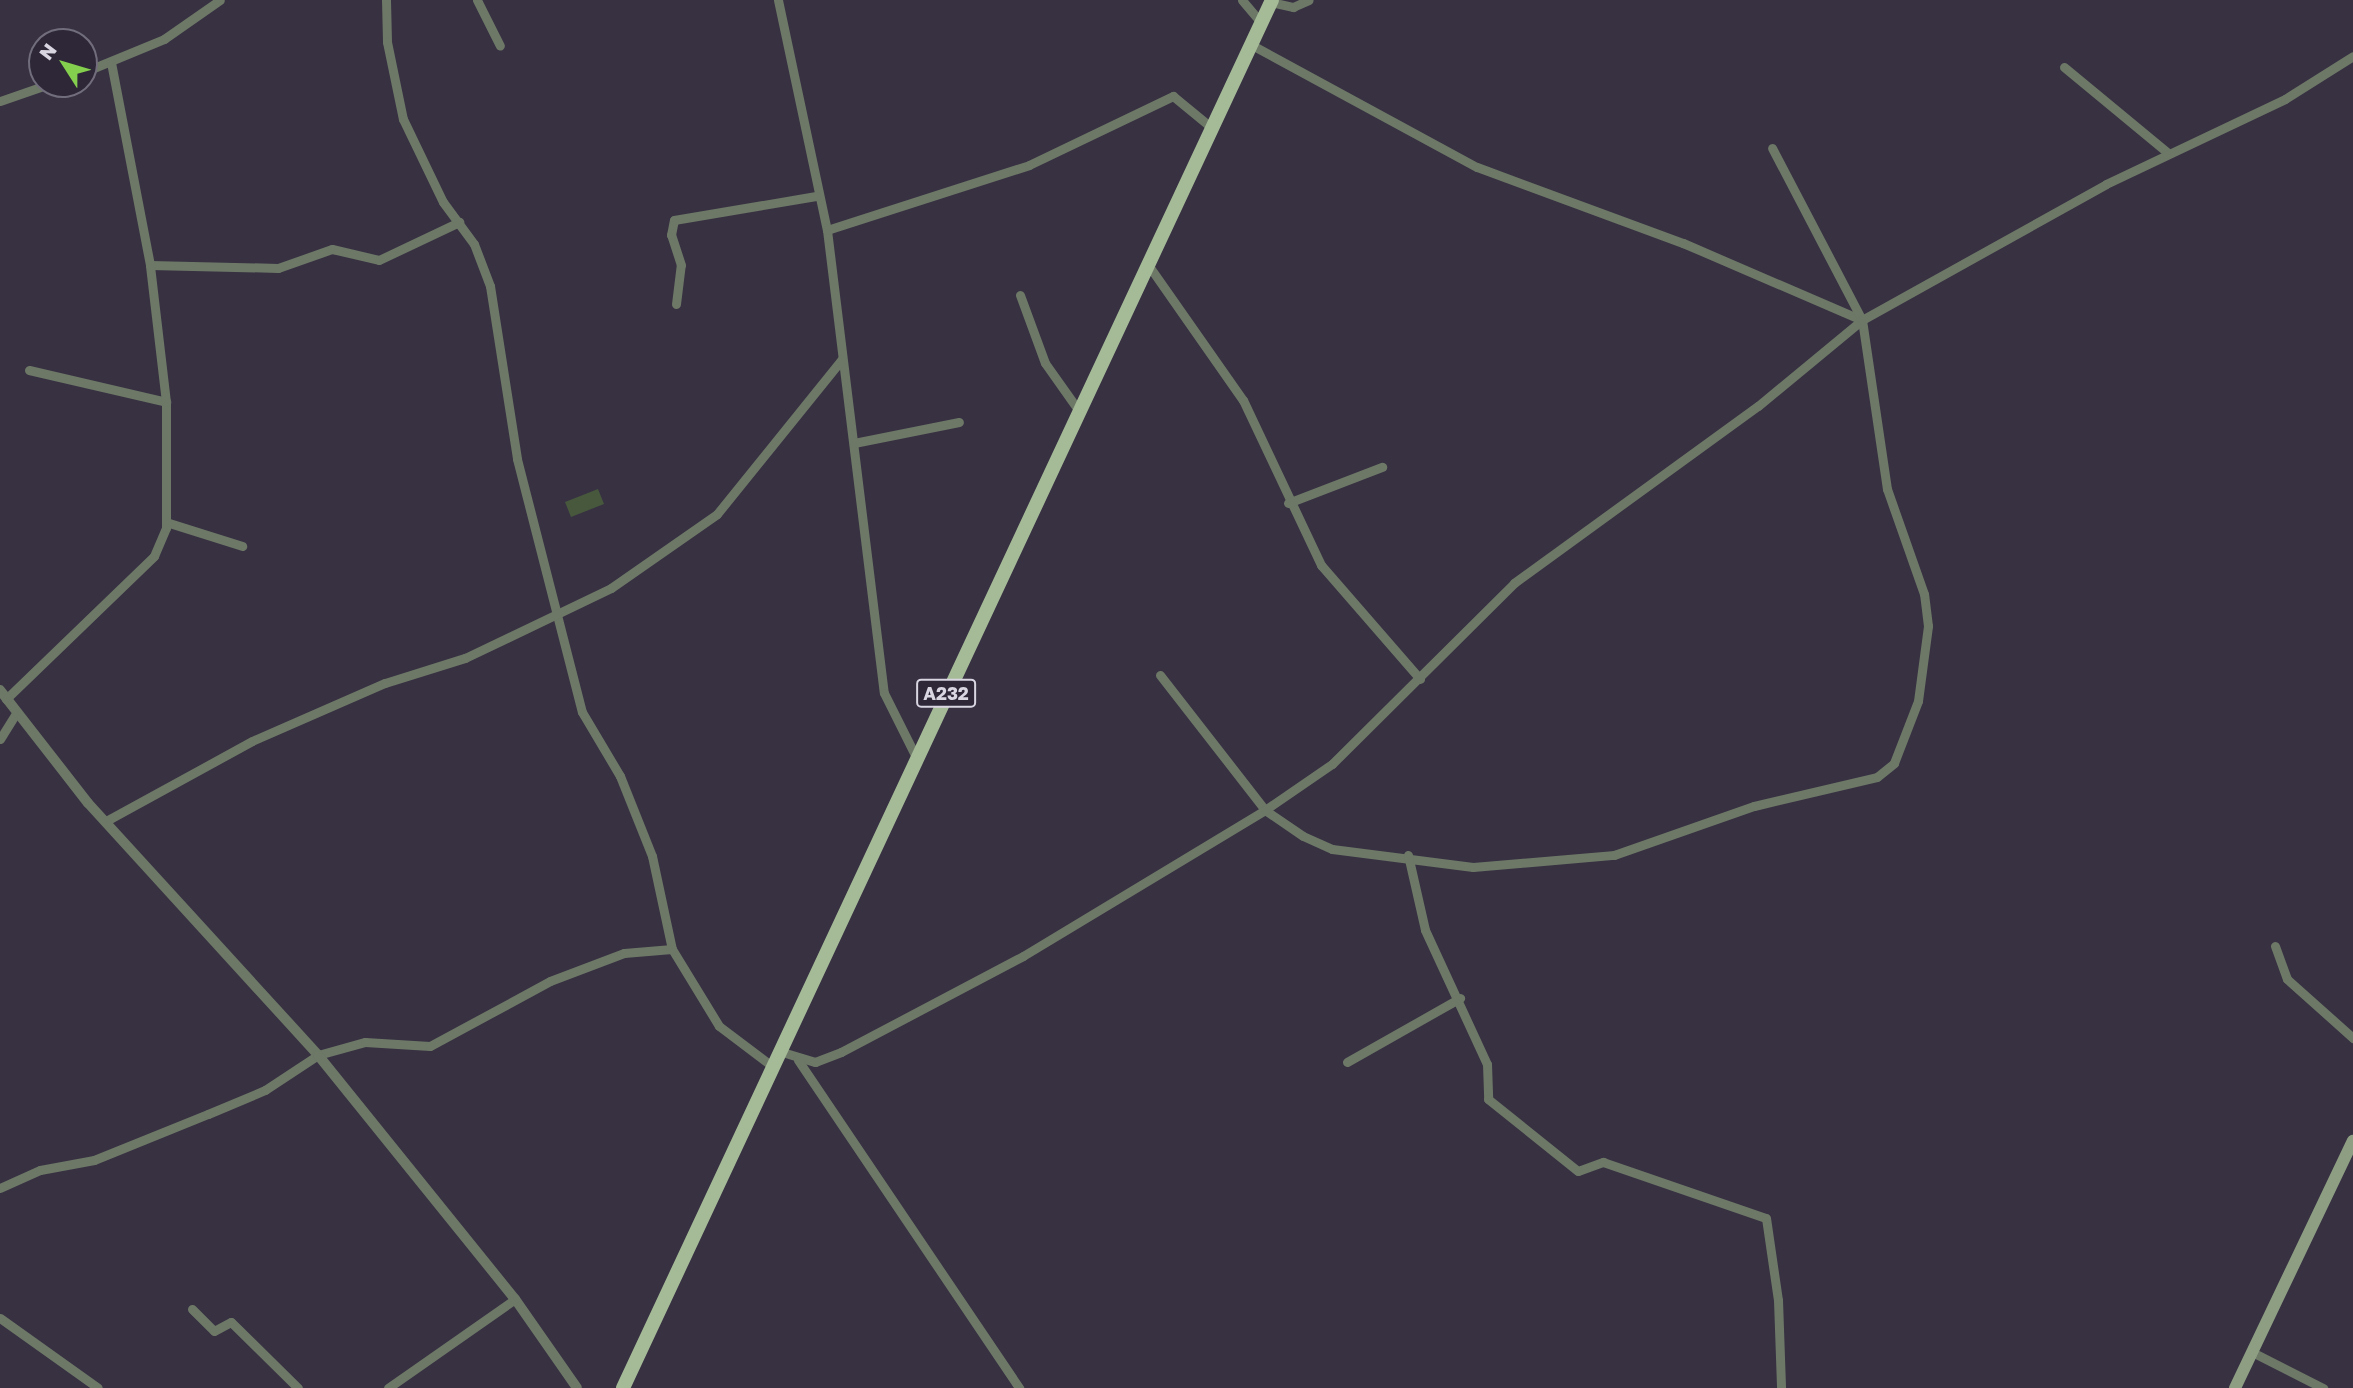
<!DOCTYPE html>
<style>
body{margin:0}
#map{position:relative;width:2353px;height:1388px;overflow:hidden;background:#373142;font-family:"Golos Text",sans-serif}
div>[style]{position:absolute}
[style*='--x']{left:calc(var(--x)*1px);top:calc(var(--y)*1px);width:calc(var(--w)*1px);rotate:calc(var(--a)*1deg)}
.green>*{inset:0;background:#47583d}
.minor>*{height:9px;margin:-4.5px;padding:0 4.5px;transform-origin:4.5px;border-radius:4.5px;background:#6d7867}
.tertiary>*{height:10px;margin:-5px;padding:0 5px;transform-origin:5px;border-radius:5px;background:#6d7867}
.secondary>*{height:12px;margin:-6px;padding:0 6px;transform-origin:6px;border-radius:6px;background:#8d9e83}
.primary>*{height:14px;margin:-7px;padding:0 7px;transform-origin:7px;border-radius:7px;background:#a5bb98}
span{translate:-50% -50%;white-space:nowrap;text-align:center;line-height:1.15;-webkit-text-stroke:5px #2d2738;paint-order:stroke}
.shield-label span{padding:2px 5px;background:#2d2738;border:2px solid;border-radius:5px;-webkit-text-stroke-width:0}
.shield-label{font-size:18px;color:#d9d5e1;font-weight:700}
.north{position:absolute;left:28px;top:28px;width:70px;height:70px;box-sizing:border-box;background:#2d2738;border:2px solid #726d7c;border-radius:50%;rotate:307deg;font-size:19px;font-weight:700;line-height:28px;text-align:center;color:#d9d5e1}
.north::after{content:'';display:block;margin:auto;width:24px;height:32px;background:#84cf4d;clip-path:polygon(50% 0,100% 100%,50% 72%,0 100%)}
</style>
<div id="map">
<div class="green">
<div style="clip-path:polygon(598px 489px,604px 504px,571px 517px,565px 502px)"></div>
</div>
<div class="minor">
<div style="--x:386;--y:0;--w:42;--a:88.6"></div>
<div style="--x:387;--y:42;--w:79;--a:78.3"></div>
<div style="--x:403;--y:119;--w:92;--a:64.3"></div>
<div style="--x:443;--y:202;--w:52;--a:53.6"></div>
<div style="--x:474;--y:244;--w:45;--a:69.1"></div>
<div style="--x:490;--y:286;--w:175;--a:81.1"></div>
<div style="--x:517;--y:459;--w:261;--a:75.6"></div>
<div style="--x:582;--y:712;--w:74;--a:59.3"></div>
<div style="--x:620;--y:776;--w:86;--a:68.2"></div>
<div style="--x:652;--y:856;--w:95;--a:77.9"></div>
<div style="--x:672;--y:949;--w:90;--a:58.6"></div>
<div style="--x:719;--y:1026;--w:66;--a:37"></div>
<div style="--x:477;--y:0;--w:51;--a:63.4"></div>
<div style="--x:778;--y:0;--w:235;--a:78"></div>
<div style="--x:827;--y:230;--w:466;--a:83"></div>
<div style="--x:884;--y:693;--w:72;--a:63.4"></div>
<div style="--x:1242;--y:0;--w:30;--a:50"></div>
<div style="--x:1271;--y:2;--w:23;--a:13"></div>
<div style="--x:1293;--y:7;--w:17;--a:-24"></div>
<div style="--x:1250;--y:44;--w:258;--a:28.5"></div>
<div style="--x:1477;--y:167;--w:220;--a:20.3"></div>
<div style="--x:1683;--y:243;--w:195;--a:23.3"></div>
<div style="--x:2064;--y:67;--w:135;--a:39.6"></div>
<div style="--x:84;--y:72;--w:87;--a:-22.4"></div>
<div style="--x:164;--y:39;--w:68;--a:-34.9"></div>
<div style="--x:0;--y:101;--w:52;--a:-19.1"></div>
<div style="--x:827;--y:230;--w:212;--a:-17.8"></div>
<div style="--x:1029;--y:165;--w:160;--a:-25.6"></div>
<div style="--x:1173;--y:96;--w:50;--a:39.4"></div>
<div style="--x:150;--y:265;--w:128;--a:1.3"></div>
<div style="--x:278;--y:268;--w:57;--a:-19.4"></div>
<div style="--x:332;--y:249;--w:48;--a:13.2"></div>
<div style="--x:379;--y:260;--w:89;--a:-25.4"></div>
<div style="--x:1149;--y:266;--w:164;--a:55"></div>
<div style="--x:1243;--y:400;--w:183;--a:64.7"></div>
<div style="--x:1321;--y:565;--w:151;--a:49"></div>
<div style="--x:1020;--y:295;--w:72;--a:69.8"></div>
<div style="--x:1045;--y:363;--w:59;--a:54.7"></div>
<div style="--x:676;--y:304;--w:39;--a:-83"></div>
<div style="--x:681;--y:265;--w:32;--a:-108"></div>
<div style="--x:671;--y:235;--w:15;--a:-79"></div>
<div style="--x:674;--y:220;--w:144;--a:-9.6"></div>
<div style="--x:29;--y:370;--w:141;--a:13.1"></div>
<div style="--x:854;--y:443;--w:107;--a:-11.3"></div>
<div style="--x:1288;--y:503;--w:101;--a:-21"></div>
<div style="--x:166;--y:522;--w:80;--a:17.5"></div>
<div style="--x:1160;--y:675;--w:171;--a:52.1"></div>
<div style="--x:1265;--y:810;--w:46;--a:34.4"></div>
<div style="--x:1303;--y:836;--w:32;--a:24"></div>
<div style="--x:1332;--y:849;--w:142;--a:7.3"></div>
<div style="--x:1473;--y:867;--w:142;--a:-4.9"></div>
<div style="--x:1614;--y:855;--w:148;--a:-19.3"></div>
<div style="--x:1754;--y:806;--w:126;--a:-13.3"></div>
<div style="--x:1877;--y:777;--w:22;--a:-39"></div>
<div style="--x:1894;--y:763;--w:66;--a:-68.8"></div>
<div style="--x:1918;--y:701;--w:76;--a:-82.4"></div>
<div style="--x:1928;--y:626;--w:32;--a:-97"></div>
<div style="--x:1924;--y:594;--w:111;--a:-109.4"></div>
<div style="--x:1887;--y:489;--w:171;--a:-98.4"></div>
<div style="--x:1862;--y:320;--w:194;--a:-117.6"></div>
<div style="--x:6;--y:699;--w:206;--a:-44"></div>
<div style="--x:154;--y:556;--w:30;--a:-67"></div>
<div style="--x:166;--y:528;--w:126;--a:-90"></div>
<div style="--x:166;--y:402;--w:138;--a:-96.7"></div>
<div style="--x:150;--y:265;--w:206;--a:-100.9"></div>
<div style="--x:0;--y:739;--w:31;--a:-58"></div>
<div style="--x:106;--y:821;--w:166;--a:-28.7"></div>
<div style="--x:252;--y:741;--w:145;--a:-23.6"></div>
<div style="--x:385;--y:683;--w:84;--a:-17.4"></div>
<div style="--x:465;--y:658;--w:162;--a:-25.6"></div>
<div style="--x:611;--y:588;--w:129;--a:-34.9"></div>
<div style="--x:717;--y:514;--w:199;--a:-51.1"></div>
<div style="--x:1408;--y:855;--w:77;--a:77.2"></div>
<div style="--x:1425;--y:930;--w:148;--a:65.2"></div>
<div style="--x:1487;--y:1064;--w:35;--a:88"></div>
<div style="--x:1488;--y:1099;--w:115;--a:38.7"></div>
<div style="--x:1578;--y:1171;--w:27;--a:-20"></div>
<div style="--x:1603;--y:1162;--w:172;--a:19"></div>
<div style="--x:1766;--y:1218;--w:83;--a:81.7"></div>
<div style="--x:1778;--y:1300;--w:88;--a:88"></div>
<div style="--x:2275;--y:946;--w:35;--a:70"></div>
<div style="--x:2287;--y:979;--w:89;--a:41.8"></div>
<div style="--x:779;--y:1051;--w:38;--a:17"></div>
<div style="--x:815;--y:1062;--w:28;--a:-21"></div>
<div style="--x:841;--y:1052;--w:206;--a:-27.8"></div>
<div style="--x:1023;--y:956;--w:283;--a:-31.1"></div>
<div style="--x:1265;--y:810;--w:81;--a:-34.5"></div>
<div style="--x:1332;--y:764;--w:257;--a:-44.8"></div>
<div style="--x:1514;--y:583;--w:301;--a:-36"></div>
<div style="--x:1758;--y:406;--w:135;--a:-39.6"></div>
<div style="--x:1862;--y:320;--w:279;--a:-29.1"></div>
<div style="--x:2106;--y:184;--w:198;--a:-25.4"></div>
<div style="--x:2285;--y:99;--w:80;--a:-32.3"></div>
<div style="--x:798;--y:1060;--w:396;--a:56"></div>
<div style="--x:1347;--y:1062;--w:130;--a:-29.5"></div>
<div style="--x:0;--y:1188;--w:44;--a:-24.2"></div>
<div style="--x:40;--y:1170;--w:55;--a:-10.5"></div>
<div style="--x:94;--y:1160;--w:123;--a:-22"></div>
<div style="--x:208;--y:1114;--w:62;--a:-22.8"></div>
<div style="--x:265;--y:1090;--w:64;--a:-33.4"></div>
<div style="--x:318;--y:1055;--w:49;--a:-15.5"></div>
<div style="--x:365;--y:1042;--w:65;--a:3.5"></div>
<div style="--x:430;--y:1046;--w:136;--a:-28.4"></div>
<div style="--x:550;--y:981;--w:79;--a:-20.7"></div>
<div style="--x:624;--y:953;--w:48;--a:-4.8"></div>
<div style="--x:192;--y:1309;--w:31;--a:45"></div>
<div style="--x:214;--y:1331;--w:19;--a:-28"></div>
<div style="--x:231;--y:1322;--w:94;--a:44.6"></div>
<div style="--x:0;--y:1318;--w:120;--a:35.5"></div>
<div style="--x:2252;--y:1352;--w:80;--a:26.9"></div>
<div style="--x:388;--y:1388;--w:155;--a:-35"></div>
</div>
<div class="tertiary">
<div style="--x:0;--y:690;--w:143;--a:52.1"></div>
<div style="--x:88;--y:803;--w:341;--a:47.6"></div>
<div style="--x:318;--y:1055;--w:314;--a:51.1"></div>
<div style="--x:515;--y:1299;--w:108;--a:55.1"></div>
</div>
<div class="secondary">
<div style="--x:2235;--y:1388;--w:274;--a:-64.5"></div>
</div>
<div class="primary">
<div style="--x:623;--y:1388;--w:1532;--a:-64.94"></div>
</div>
<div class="shield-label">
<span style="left:946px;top:693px">A232</span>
</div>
<div class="north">N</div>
</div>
